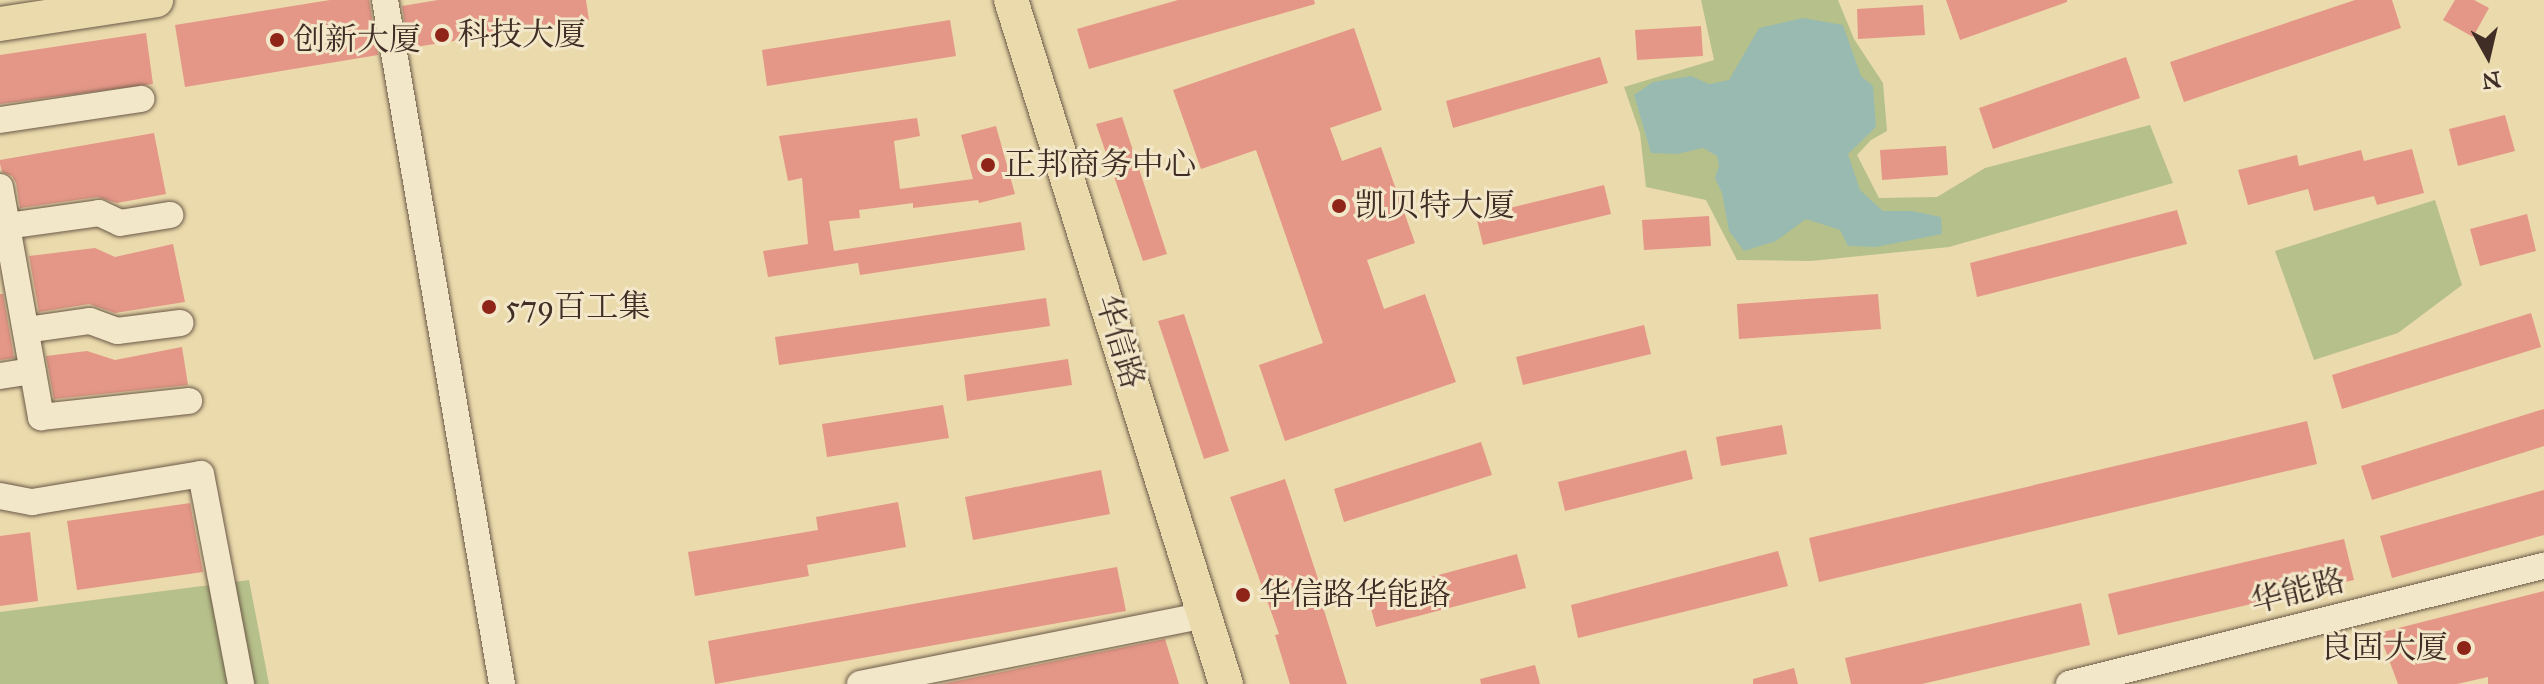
<!DOCTYPE html>
<meta charset="utf-8">
<style>
body{margin:0}
#map{position:relative;width:2544px;height:684px;overflow:hidden;background:#ebdaac;font-family:"IM FELL Great Primer","Noto Serif SC",serif}
div>[style]{position:absolute}
[style*='--x']{left:calc(var(--x)*1px);top:calc(var(--y)*1px);width:calc(var(--w)*1px);rotate:calc(var(--a)*1deg)}
.green>*{inset:0;background:#b6c08a}
.water>*{inset:0;background:#99bab0}
.building>*{inset:0;background:#e49787}
.roads{filter:drop-shadow(0 0 2px #6b5948) drop-shadow(0 0 2px #6b5948)}
.minor>*{height:26px;margin:-13px;padding:0 13px;transform-origin:13px;border-radius:13px;background:#f2e7c9}
.major>*{height:34px;margin:-17px;padding:0 17px;transform-origin:17px;border-radius:17px;background:#ebdaac}
.dots>*{width:22px;height:22px;translate:-50% -50%;box-sizing:border-box;border:4px solid #f2e7c9;border-radius:50%}
span{translate:-50% -50%;white-space:nowrap;text-align:center;line-height:1.15;-webkit-text-stroke:6px #f2e7c9;paint-order:stroke}
.poi-label{font-size:32px;color:#402e26}
.left{translate:0 -50%;text-align:left}
.right{translate:-100% -50%;text-align:right}
.street-label{font-size:32px;color:#402e26}
.north{position:absolute;left:2448px;top:16px;width:80px;height:80px;-webkit-text-stroke:6px #f2e7c9;paint-order:stroke;rotate:172deg;font-size:22px;font-weight:700;line-height:32px;text-align:center;color:#402e26}
.north::after{content:'';display:block;margin:auto;width:28px;height:36px;background:#402e26;clip-path:polygon(50% 0,100% 100%,50% 72%,0 100%)}
</style>
<div id="map">
<div class="green">
<div style="clip-path:polygon(1701px 0,1838px 0,1854px 39px,1883px 83px,1887px 131px,1871px 140px,1857px 155px,1879px 198px,1937px 197px,1985px 168px,2150px 125px,2173px 183px,1949px 247px,1811px 261px,1737px 260px,1706px 200px,1646px 187px,1640px 133px,1624px 87px,1714px 60px)"></div>
<div style="clip-path:polygon(2435px 200px,2462px 285px,2398px 333px,2314px 360px,2275px 251px)"></div>
<div style="clip-path:polygon(249px 580px,269px 684px,0 684px,0 612px)"></div>
</div>
<div class="water">
<div style="clip-path:polygon(1803px 18px,1843px 25px,1861px 76px,1873px 86px,1876px 127px,1848px 154px,1860px 190px,1883px 211px,1912px 211px,1941px 217px,1942px 234px,1876px 247px,1848px 246px,1840px 230px,1806px 219px,1776px 241px,1744px 251px,1729px 231px,1722px 193px,1715px 178px,1719px 166px,1717px 156px,1703px 148px,1677px 154px,1651px 153px,1634px 95px,1653px 82px,1691px 76px,1709px 84px,1729px 80px,1759px 28px)"></div>
</div>
<div class="building">
<div style="clip-path:polygon(330px 0,369px 0,378px 55px,185px 87px,175px 25px)"></div>
<div style="clip-path:polygon(438px 0,586px 0,589px 20px,409px 48px,402px 6px)"></div>
<div style="clip-path:polygon(1178px 0,1314px 0,1315px 4px,1089px 69px,1077px 29px)"></div>
<div style="clip-path:polygon(1946px 0,2067px 0,2067px 2px,1960px 40px)"></div>
<div style="clip-path:polygon(2355px 0,2392px 0,2401px 28px,2184px 102px,2170px 62px)"></div>
<div style="clip-path:polygon(2455px 0,2474px 0,2489px 8px,2473px 37px,2443px 20px)"></div>
<div style="clip-path:polygon(1923px 5px,1925px 35px,1858px 39px,1857px 9px)"></div>
<div style="clip-path:polygon(950px 20px,956px 56px,767px 86px,762px 50px)"></div>
<div style="clip-path:polygon(1701px 26px,1703px 56px,1637px 60px,1635px 30px)"></div>
<div style="clip-path:polygon(1354px 28px,1382px 110px,1330px 128px,1342px 161px,1381px 147px,1415px 243px,1367px 260px,1384px 309px,1425px 294px,1456px 382px,1285px 441px,1259px 365px,1323px 343px,1256px 150px,1201px 169px,1173px 90px)"></div>
<div style="clip-path:polygon(146px 33px,153px 84px,0 104px,0 55px)"></div>
<div style="clip-path:polygon(1600px 57px,1608px 83px,1453px 128px,1446px 101px)"></div>
<div style="clip-path:polygon(2126px 57px,2140px 98px,1993px 149px,1979px 108px)"></div>
<div style="clip-path:polygon(2505px 115px,2515px 151px,2458px 166px,2449px 129px)"></div>
<div style="clip-path:polygon(1122px 117px,1167px 254px,1143px 261px,1096px 124px)"></div>
<div style="clip-path:polygon(917px 118px,920px 136px,894px 141px,900px 189px,973px 179px,961px 135px,996px 126px,1015px 194px,979px 203px,978px 200px,913px 208px,913px 203px,859px 210px,860px 218px,829px 221px,834px 251px,1021px 222px,1025px 250px,860px 275px,858px 263px,768px 277px,763px 251px,808px 244px,802px 178px,788px 181px,779px 136px)"></div>
<div style="clip-path:polygon(154px 133px,166px 194px,117px 203px,97px 197px,20px 208px,16px 183px,12px 176px,2px 172px,0 164px,0 160px)"></div>
<div style="clip-path:polygon(1946px 146px,1948px 175px,1882px 180px,1880px 150px)"></div>
<div style="clip-path:polygon(2412px 149px,2424px 193px,2377px 205px,2374px 196px,2314px 211px,2308px 189px,2248px 205px,2238px 170px,2297px 155px,2299px 166px,2361px 150px,2364px 161px)"></div>
<div style="clip-path:polygon(1604px 185px,1611px 214px,1483px 245px,1476px 216px)"></div>
<div style="clip-path:polygon(2177px 210px,2187px 244px,1977px 297px,1970px 263px)"></div>
<div style="clip-path:polygon(2527px 214px,2536px 251px,2480px 266px,2470px 229px)"></div>
<div style="clip-path:polygon(1709px 216px,1711px 246px,1644px 250px,1642px 220px)"></div>
<div style="clip-path:polygon(173px 244px,185px 302px,115px 313px,89px 304px,39px 312px,29px 256px,95px 248px,115px 257px)"></div>
<div style="clip-path:polygon(0 294px,3px 294px,14px 358px,0 360px)"></div>
<div style="clip-path:polygon(1878px 294px,1881px 329px,1739px 339px,1737px 304px)"></div>
<div style="clip-path:polygon(1046px 298px,1050px 326px,779px 365px,775px 337px)"></div>
<div style="clip-path:polygon(2531px 313px,2541px 347px,2342px 409px,2332px 375px)"></div>
<div style="clip-path:polygon(1184px 314px,1229px 451px,1204px 459px,1158px 321px)"></div>
<div style="clip-path:polygon(1644px 325px,1651px 354px,1523px 385px,1516px 357px)"></div>
<div style="clip-path:polygon(182px 347px,188px 385px,54px 399px,46px 356px,87px 351px,115px 360px)"></div>
<div style="clip-path:polygon(1068px 359px,1072px 385px,967px 401px,964px 375px)"></div>
<div style="clip-path:polygon(943px 405px,949px 438px,827px 457px,822px 424px)"></div>
<div style="clip-path:polygon(2544px 409px,2544px 446px,2372px 500px,2361px 466px)"></div>
<div style="clip-path:polygon(2307px 421px,2317px 464px,1819px 582px,1809px 538px)"></div>
<div style="clip-path:polygon(1782px 425px,1787px 454px,1721px 466px,1716px 437px)"></div>
<div style="clip-path:polygon(1481px 442px,1492px 475px,1344px 522px,1334px 489px)"></div>
<div style="clip-path:polygon(1686px 450px,1693px 479px,1565px 511px,1558px 482px)"></div>
<div style="clip-path:polygon(1101px 470px,1110px 514px,973px 540px,965px 497px)"></div>
<div style="clip-path:polygon(1285px 479px,1327px 606px,1323px 607px,1347px 684px,1290px 684px,1275px 635px,1279px 634px,1230px 497px)"></div>
<div style="clip-path:polygon(2544px 490px,2544px 535px,2392px 578px,2380px 536px)"></div>
<div style="clip-path:polygon(898px 502px,906px 547px,807px 565px,809px 576px,695px 596px,688px 552px,818px 530px,816px 517px)"></div>
<div style="clip-path:polygon(190px 503px,203px 572px,77px 590px,67px 521px)"></div>
<div style="clip-path:polygon(30px 532px,38px 601px,0 606px,0 536px)"></div>
<div style="clip-path:polygon(2344px 539px,2354px 580px,2118px 635px,2108px 594px)"></div>
<div style="clip-path:polygon(1778px 551px,1788px 586px,1578px 638px,1571px 605px)"></div>
<div style="clip-path:polygon(1517px 554px,1526px 588px,1376px 627px,1367px 594px)"></div>
<div style="clip-path:polygon(1117px 567px,1126px 611px,715px 684px,708px 641px)"></div>
<div style="clip-path:polygon(2544px 591px,2544px 684px,2488px 684px,2488px 677px,2457px 684px,2398px 684px,2379px 633px)"></div>
<div style="clip-path:polygon(2081px 603px,2090px 645px,1922px 684px,1851px 684px,1845px 658px)"></div>
<div style="clip-path:polygon(1165px 639px,1179px 684px,942px 684px)"></div>
<div style="clip-path:polygon(1535px 665px,1540px 684px,1481px 684px,1480px 679px)"></div>
<div style="clip-path:polygon(1794px 668px,1798px 684px,1753px 684px,1753px 679px)"></div>
</div>
<div class="roads">
<div class="minor">
<div style="--x:385;--y:0;--w:694;--a:80.29"></div>
<div style="--x:0;--y:120;--w:143;--a:-8.5"></div>
<div style="--x:0;--y:187;--w:234;--a:79.9"></div>
<div style="--x:41;--y:417;--w:149;--a:-6.2"></div>
<div style="--x:7;--y:226;--w:93;--a:-8"></div>
<div style="--x:99;--y:213;--w:23;--a:25"></div>
<div style="--x:120;--y:223;--w:51;--a:-9.1"></div>
<div style="--x:26;--y:330;--w:65;--a:-8"></div>
<div style="--x:90;--y:321;--w:29;--a:20"></div>
<div style="--x:117;--y:331;--w:64;--a:-7.2"></div>
<div style="--x:0;--y:376;--w:33;--a:-9"></div>
<div style="--x:0;--y:496;--w:33;--a:11"></div>
<div style="--x:32;--y:502;--w:171;--a:-9.4"></div>
<div style="--x:201;--y:474;--w:214;--a:79.2"></div>
<div style="--x:860;--y:684;--w:352;--a:-11.3"></div>
<div style="--x:2069;--y:684;--w:489;--a:-14"></div>
</div>
<div class="major">
<div style="--x:1011;--y:0;--w:717;--a:72.55"></div>
<div style="--x:0;--y:24;--w:158;--a:-8.7"></div>
</div>
</div>
<div class="dots">
<div style="left:442px;top:35px;background:#8f2418"></div>
<div style="left:277px;top:40px;background:#8f2418"></div>
<div style="left:988px;top:165px;background:#8f2418"></div>
<div style="left:1339px;top:206px;background:#8f2418"></div>
<div style="left:489px;top:307px;background:#8f2418"></div>
<div style="left:1243px;top:595px;background:#8f2418"></div>
<div style="left:2464px;top:648px;background:#8f2418"></div>
</div>
<div class="poi-label">
<span class="left" style="left:458px;top:35px">科技大厦</span>
<span class="left" style="left:293px;top:40px">创新大厦</span>
<span class="left" style="left:1004px;top:165px">正邦商务中心</span>
<span class="left" style="left:1355px;top:206px">凯贝特大厦</span>
<span class="left" style="left:505px;top:307px">579百工集</span>
<span class="left" style="left:1259px;top:595px">华信路华能路</span>
<span class="right" style="left:2448px;top:648px">良固大厦</span>
</div>
<div class="street-label">
<span style="left:1119px;top:342px;rotate:73deg">华信路</span>
<span style="left:2298px;top:592px;rotate:-14deg">华能路</span>
</div>
<div class="north">N</div>
</div>
